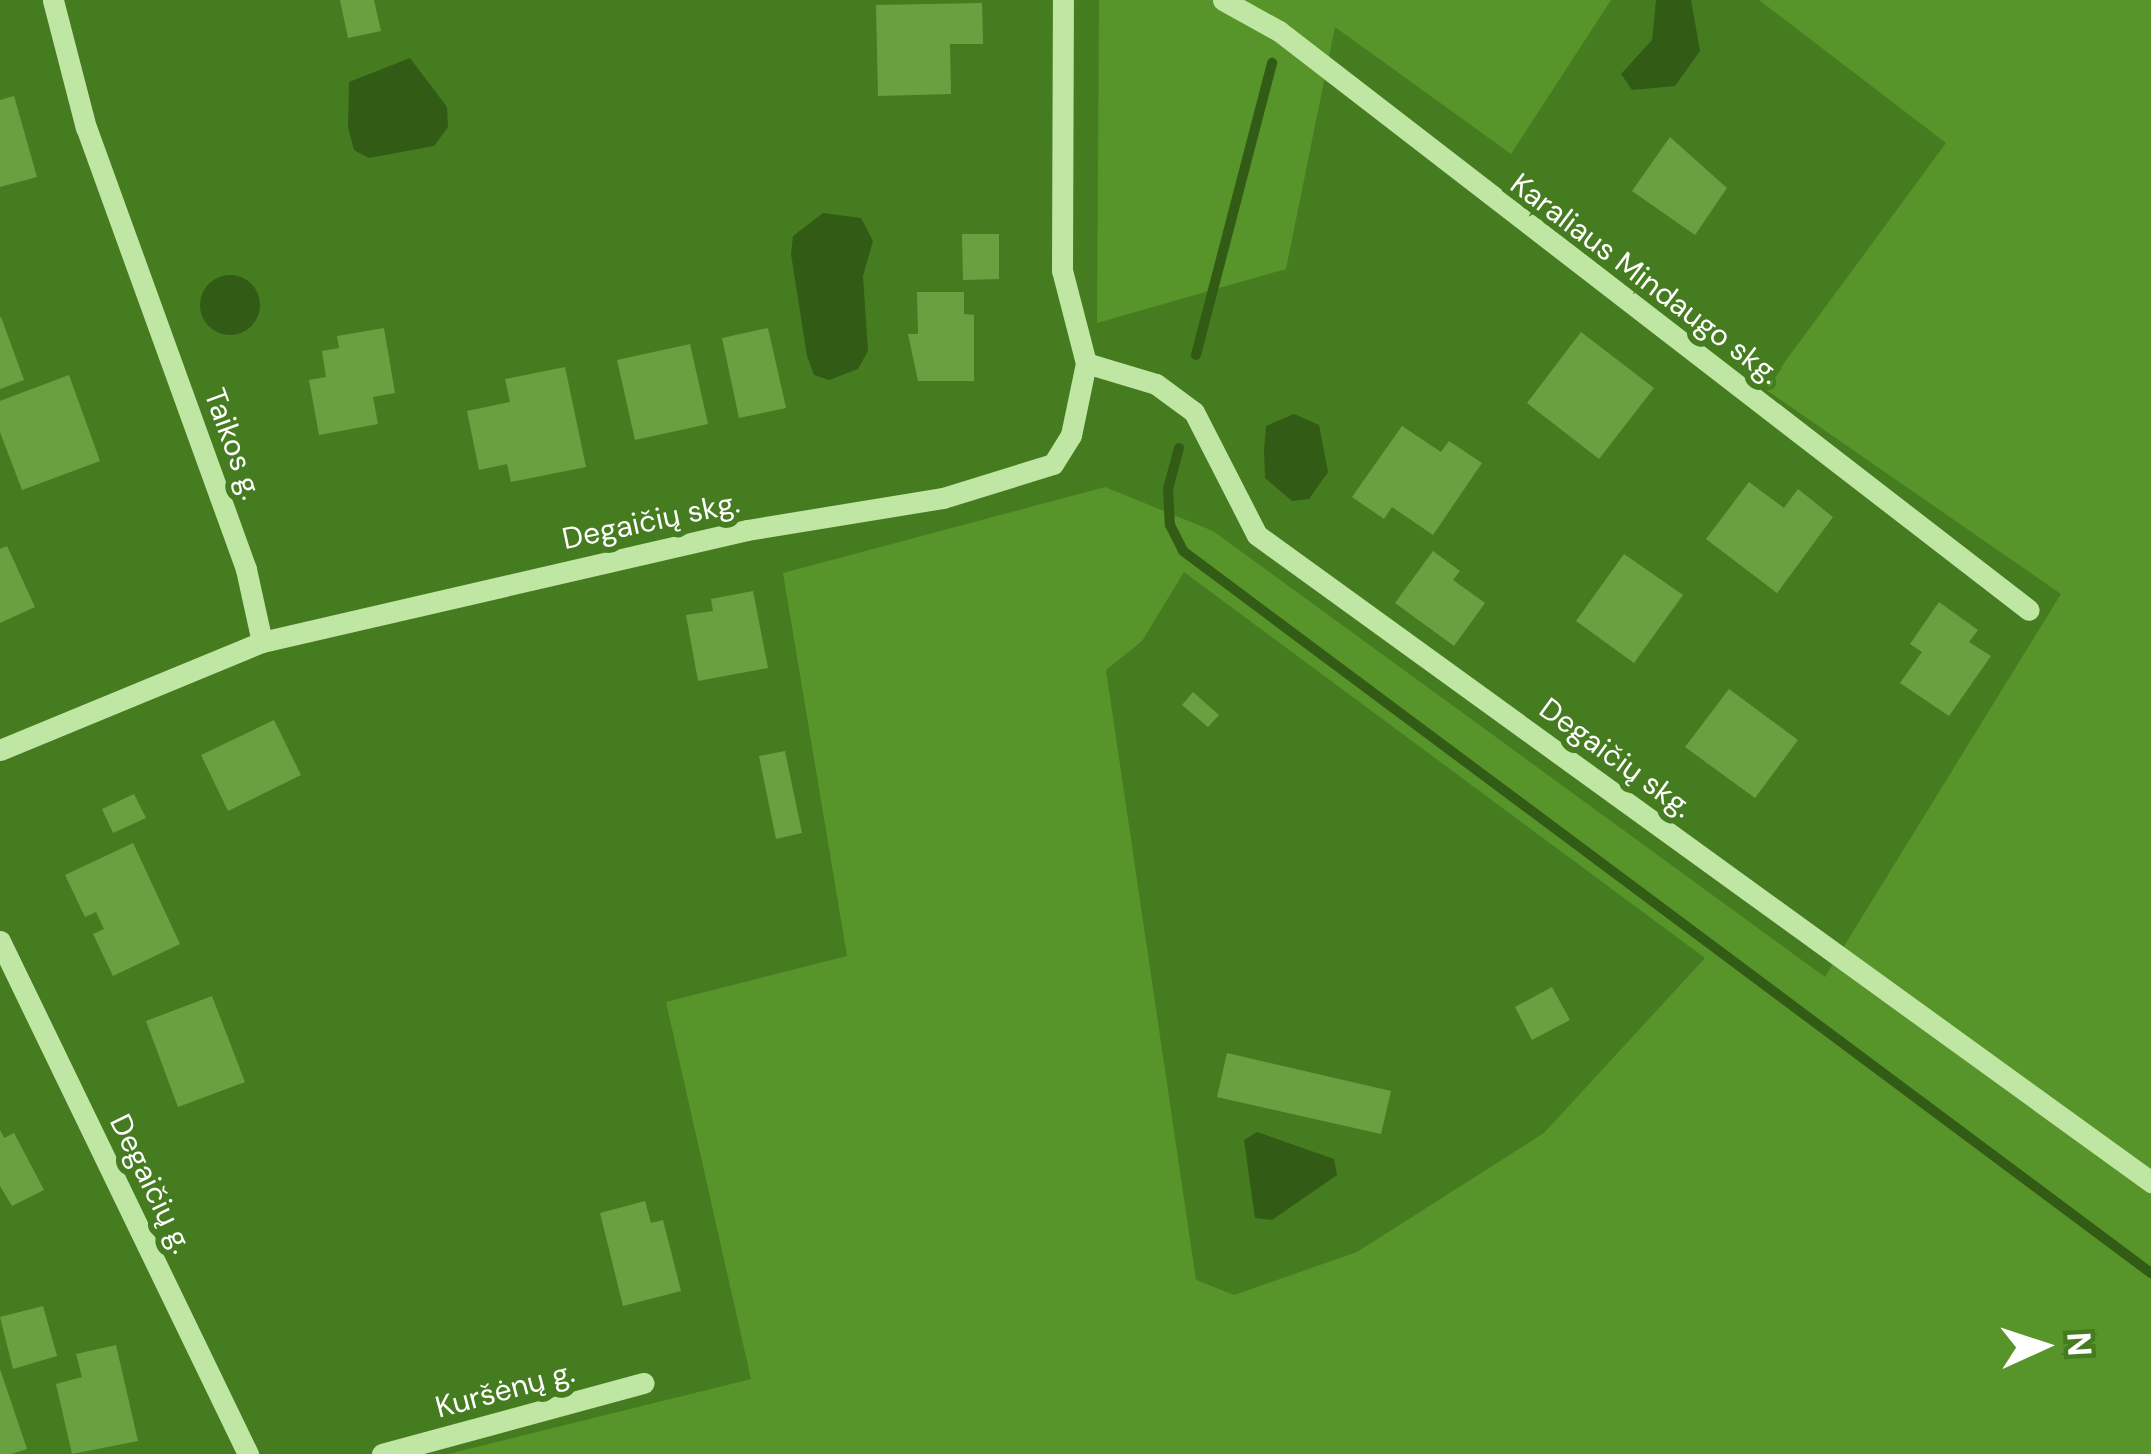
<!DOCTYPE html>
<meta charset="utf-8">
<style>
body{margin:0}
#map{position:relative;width:2151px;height:1454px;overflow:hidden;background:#467c20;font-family:"DM Sans",sans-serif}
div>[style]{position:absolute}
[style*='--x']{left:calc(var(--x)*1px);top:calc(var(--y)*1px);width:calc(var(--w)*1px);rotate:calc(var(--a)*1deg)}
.green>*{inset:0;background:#57942a}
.water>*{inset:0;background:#325b16}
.round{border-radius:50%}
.stream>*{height:10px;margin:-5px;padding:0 5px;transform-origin:5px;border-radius:5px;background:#325b16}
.building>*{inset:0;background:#69a141}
.minor>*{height:21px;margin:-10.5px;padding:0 10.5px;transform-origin:10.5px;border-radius:10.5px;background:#c0e6a3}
span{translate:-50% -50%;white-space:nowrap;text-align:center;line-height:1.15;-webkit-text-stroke:12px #467c20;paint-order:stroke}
.street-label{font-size:30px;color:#fff}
.north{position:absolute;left:1983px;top:1286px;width:120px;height:120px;-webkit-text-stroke:9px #467c20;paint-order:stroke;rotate:87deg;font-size:33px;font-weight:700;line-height:48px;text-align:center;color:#fff}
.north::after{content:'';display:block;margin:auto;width:42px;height:54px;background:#fff;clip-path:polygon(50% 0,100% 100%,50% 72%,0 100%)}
</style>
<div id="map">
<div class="green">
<div style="clip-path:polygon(1099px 0,1611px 0,1511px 154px,1335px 27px,1286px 269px,1097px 323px)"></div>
<div style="clip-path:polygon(evenodd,1759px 0,2151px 0,2151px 1454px,448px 1454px,751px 1379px,666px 1002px,847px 956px,783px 573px,1105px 487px,1213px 531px,1825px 977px,2061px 594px,1765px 389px,1946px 143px,1759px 0,1184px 572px,1705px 958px,1544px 1133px,1357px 1252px,1234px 1295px,1196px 1280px,1106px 670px,1142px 641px,1184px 572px)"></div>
</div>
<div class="water">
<div style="clip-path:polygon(1656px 0,1691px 0,1700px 51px,1675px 86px,1632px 90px,1621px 74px,1652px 40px)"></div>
<div style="clip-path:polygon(410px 58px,447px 107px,448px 127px,434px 146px,369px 158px,354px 150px,348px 127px,349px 82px)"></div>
<div style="clip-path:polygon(823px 213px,861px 218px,873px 241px,863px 276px,868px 351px,858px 369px,829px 380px,814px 375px,807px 356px,791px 254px,793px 236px)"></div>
<div class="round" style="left:200px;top:275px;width:60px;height:60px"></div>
<div style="clip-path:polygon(1294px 414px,1319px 425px,1328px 472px,1309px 499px,1292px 501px,1265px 478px,1264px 451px,1266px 426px)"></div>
<div style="clip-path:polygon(1257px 1132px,1334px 1159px,1337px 1175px,1272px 1220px,1255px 1218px,1244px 1140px)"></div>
</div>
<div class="stream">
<div style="--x:1196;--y:355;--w:302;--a:-75.4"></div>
<div style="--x:1179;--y:448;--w:42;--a:105"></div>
<div style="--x:1168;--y:489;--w:36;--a:87"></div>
<div style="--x:1170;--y:525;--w:29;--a:63"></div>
<div style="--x:1183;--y:551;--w:1208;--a:36.72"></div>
</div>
<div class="building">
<div style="clip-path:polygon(340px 0,374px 0,381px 31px,348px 38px)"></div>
<div style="clip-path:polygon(982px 3px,983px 44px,950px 44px,951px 94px,878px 96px,876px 5px)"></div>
<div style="clip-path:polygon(14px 96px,37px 177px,0 187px,0 100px)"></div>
<div style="clip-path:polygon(1670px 137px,1727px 188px,1695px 235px,1632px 191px)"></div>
<div style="clip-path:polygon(962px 234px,999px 234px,999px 279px,963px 280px)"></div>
<div style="clip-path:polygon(917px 292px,964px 292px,964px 314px,974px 315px,974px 381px,918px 381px,908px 334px,918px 334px)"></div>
<div style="clip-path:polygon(1px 317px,24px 380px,0 389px,0 318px)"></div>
<div style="clip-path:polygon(384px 328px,395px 393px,373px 397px,378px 424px,319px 435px,309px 380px,326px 377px,322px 351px,339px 348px,337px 336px)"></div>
<div style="clip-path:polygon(768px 328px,786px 408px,739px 418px,722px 338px)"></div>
<div style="clip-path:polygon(1581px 332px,1654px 388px,1599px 459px,1527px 403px)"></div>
<div style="clip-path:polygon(690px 344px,708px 424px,635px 440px,617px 360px)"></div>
<div style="clip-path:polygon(565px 367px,586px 467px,511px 482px,507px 464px,479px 470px,467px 411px,510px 402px,505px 379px)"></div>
<div style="clip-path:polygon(69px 375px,100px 461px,22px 490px,0 432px,0 401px)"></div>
<div style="clip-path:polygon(1402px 426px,1441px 452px,1449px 441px,1482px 463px,1433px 535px,1392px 507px,1384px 519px,1352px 497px)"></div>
<div style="clip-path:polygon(1749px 482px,1784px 508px,1798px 489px,1833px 517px,1777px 593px,1706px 539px)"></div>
<div style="clip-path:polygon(7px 546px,35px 607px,0 623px,0 549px)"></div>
<div style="clip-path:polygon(1433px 551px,1460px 571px,1453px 580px,1485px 603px,1454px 646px,1395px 603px)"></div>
<div style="clip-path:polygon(1624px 554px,1683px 595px,1634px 663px,1576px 621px)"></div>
<div style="clip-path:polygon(753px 591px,768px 668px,698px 681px,686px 615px,713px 611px,711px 599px)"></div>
<div style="clip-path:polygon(1939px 602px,1978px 630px,1969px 642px,1991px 656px,1949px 716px,1900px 683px,1922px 652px,1910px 644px)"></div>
<div style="clip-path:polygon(1729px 689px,1798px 740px,1755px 798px,1685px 747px)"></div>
<div style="clip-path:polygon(1193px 692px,1219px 715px,1208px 727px,1182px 705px)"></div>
<div style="clip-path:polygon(274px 720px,301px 775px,228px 811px,201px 755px)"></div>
<div style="clip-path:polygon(785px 751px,802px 833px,776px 839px,759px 756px)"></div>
<div style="clip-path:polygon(134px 794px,146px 818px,113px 833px,102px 809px)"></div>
<div style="clip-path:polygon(133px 843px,180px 944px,113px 976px,93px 934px,104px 929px,96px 912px,85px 917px,65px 875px)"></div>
<div style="clip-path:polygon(1552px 987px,1570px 1020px,1532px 1040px,1515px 1007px)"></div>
<div style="clip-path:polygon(212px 996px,245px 1082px,178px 1107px,146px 1021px)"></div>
<div style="clip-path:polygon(1227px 1053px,1391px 1091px,1381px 1134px,1217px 1097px)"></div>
<div style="clip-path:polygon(0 1130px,4px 1138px,14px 1133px,44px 1190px,12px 1206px,0 1186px)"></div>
<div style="clip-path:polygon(645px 1201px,651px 1223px,663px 1220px,681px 1291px,623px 1306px,600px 1213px)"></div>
<div style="clip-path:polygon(43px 1306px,57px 1356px,13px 1369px,0 1317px)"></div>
<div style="clip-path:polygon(116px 1345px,138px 1441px,72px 1454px,56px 1384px,82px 1377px,76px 1354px)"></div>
<div style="clip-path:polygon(0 1369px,27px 1449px,11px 1454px,0 1454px)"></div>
</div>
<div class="minor">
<div style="--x:1223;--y:0;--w:64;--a:29"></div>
<div style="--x:1279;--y:31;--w:947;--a:37.67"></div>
<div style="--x:1086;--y:363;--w:73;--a:16.7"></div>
<div style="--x:1156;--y:384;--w:47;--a:36.4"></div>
<div style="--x:1194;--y:412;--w:138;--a:62.9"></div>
<div style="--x:1257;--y:535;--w:1104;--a:35.89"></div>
<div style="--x:262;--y:642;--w:498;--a:-13"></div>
<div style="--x:747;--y:530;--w:199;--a:-9.3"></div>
<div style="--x:943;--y:498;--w:115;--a:-17.2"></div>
<div style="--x:1053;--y:464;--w:34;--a:-58"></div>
<div style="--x:1071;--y:435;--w:74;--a:-78.2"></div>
<div style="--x:1086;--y:363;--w:96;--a:-104.5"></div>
<div style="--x:1062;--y:270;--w:270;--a:-89.8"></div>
<div style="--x:0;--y:750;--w:283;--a:-22.4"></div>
<div style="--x:262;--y:642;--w:75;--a:-102.4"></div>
<div style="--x:246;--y:569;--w:469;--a:-109.9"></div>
<div style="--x:86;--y:128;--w:132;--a:-104.5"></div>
<div style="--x:0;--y:941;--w:570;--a:64.2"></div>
<div style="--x:382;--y:1454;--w:271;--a:-15.2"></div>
</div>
<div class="street-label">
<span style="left:1645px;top:279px;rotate:37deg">Karaliaus Mindaugo skg.</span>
<span style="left:233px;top:444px;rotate:70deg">Taikos g.</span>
<span style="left:651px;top:521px;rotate:-12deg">Degaičių skg.</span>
<span style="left:1616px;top:758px;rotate:36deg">Degaičių skg.</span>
<span style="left:151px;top:1184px;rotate:64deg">Degaičių g.</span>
<span style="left:505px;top:1390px;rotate:-15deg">Kuršėnų g.</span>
</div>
<div class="north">N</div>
</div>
